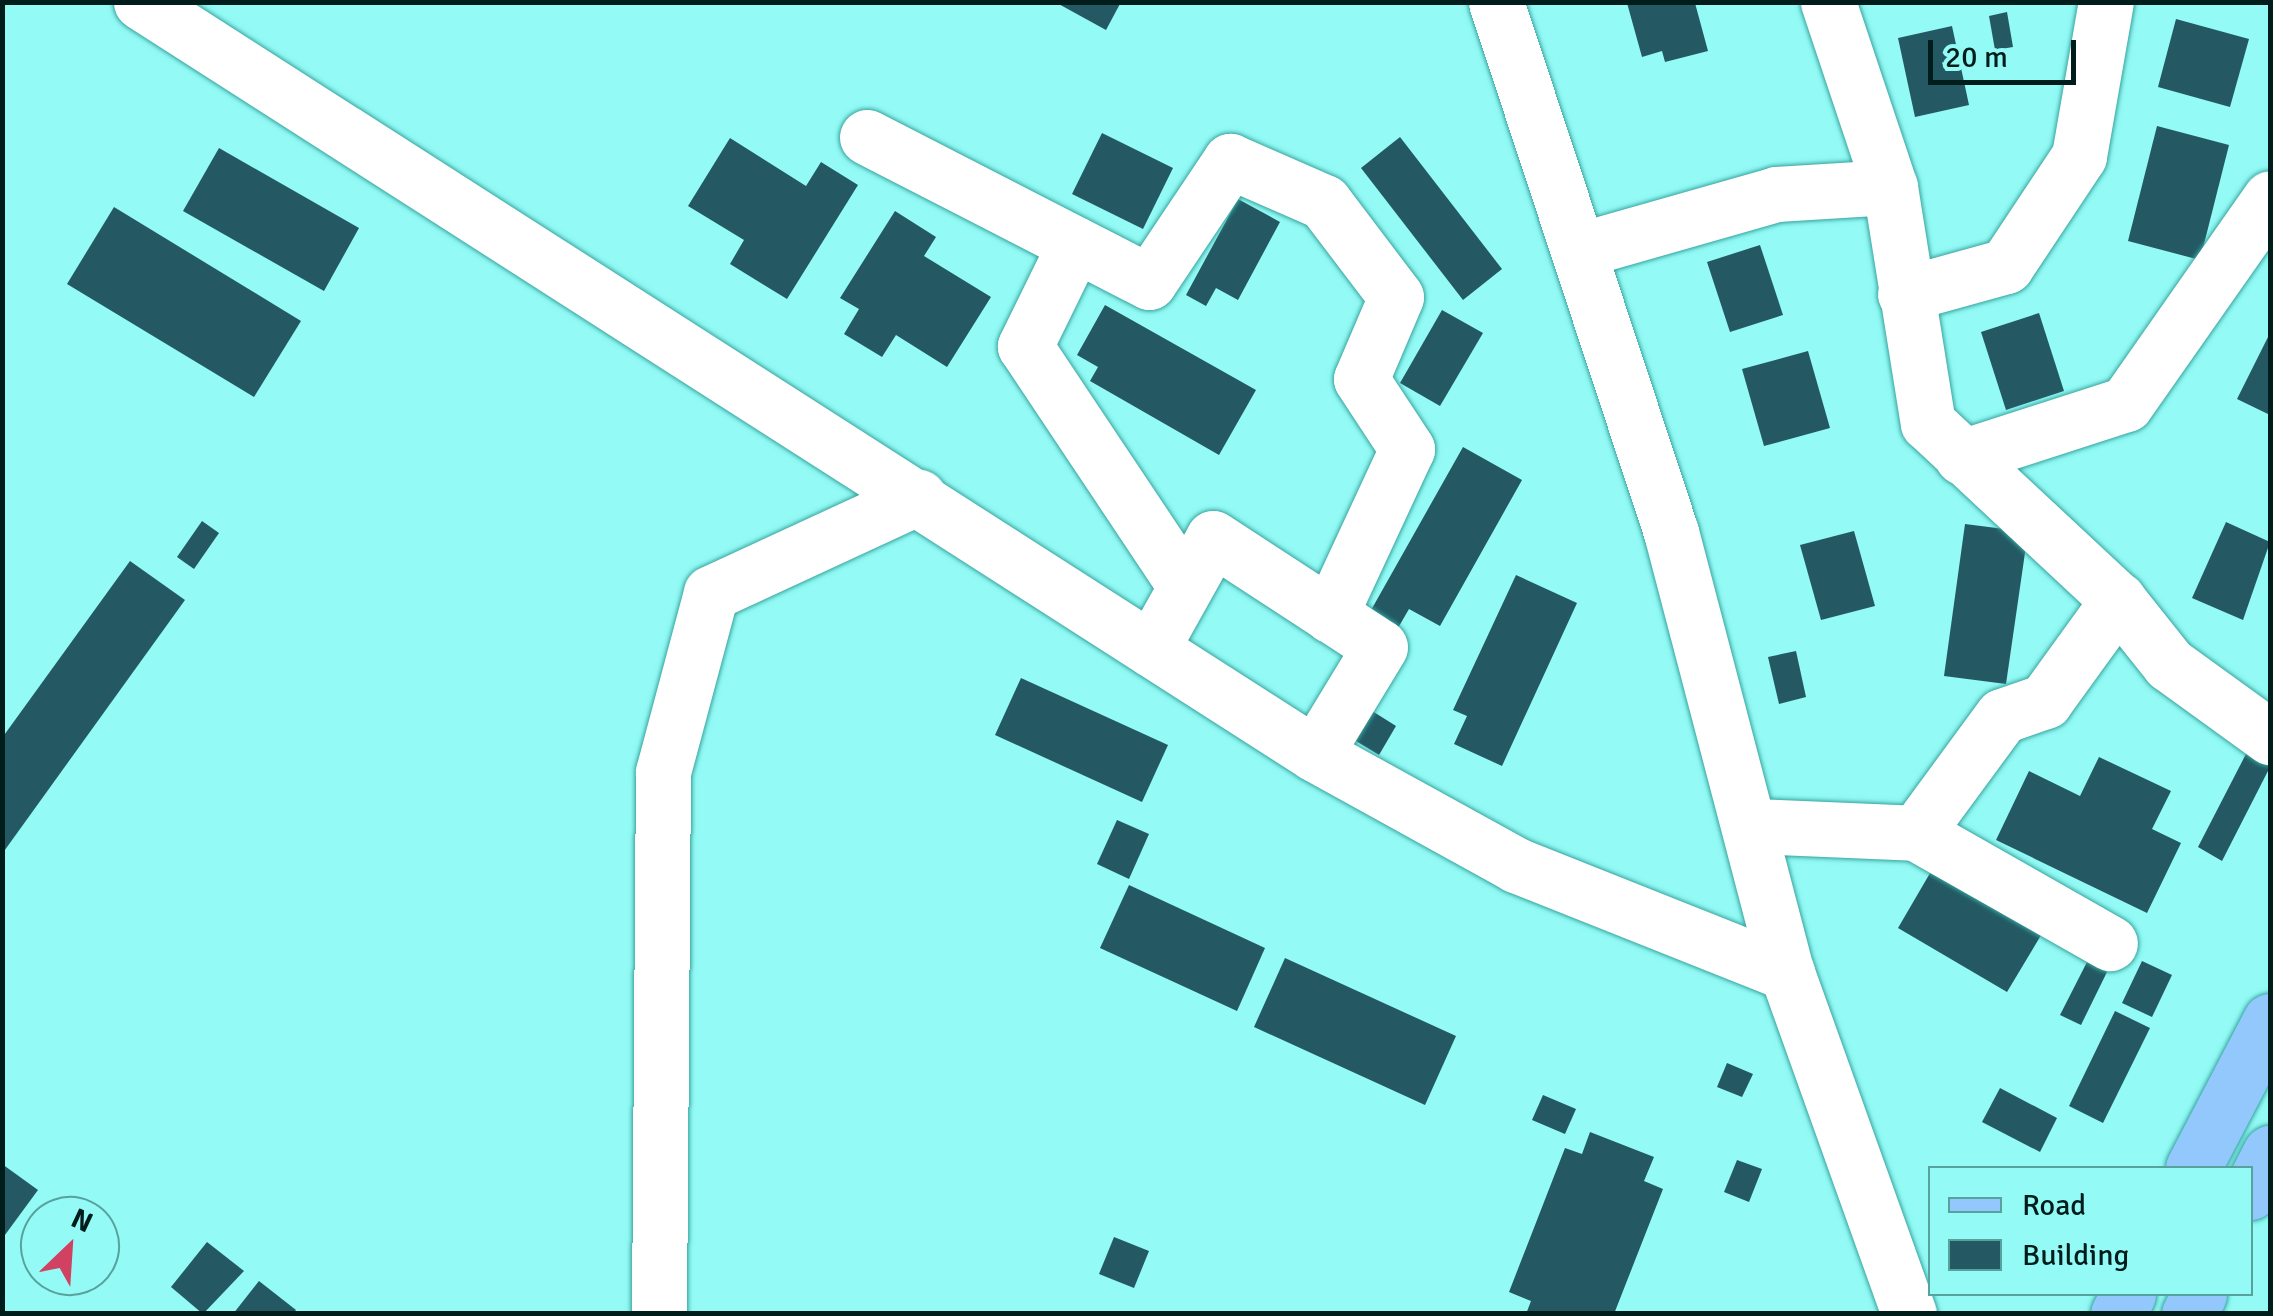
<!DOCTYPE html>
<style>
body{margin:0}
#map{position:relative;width:2273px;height:1316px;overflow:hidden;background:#93faf5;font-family:Signika,sans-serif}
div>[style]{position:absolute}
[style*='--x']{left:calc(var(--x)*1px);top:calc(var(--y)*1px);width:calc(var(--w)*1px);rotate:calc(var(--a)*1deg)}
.building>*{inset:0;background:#245963}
.roads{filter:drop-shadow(0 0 2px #37a49f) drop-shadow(0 0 2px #37a49f)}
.minor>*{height:55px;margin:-27.5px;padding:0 27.5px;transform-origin:27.5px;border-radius:27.5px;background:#fff}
.major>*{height:55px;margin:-27.5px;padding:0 27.5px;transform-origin:27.5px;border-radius:27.5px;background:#93c8fd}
span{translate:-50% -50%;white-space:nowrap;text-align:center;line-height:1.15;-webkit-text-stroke:10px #93faf5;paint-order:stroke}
.frame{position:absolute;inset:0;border:5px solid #001d1c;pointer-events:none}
.legend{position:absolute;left:1928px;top:1166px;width:325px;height:130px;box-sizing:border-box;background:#93faf5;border:2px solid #58a29e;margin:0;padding:12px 18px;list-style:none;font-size:30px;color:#001d1c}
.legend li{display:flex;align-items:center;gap:20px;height:50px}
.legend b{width:50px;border:2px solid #58a29e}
.north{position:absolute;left:20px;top:1196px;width:100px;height:100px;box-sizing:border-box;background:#93faf5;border:2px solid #58a29e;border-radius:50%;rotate:25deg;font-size:28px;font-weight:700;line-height:40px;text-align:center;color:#001d1c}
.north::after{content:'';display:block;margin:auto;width:35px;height:45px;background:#d04162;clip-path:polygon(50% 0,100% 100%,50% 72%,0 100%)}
.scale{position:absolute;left:1928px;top:40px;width:148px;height:45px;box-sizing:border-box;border:5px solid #001d1c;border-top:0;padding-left:12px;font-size:30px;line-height:35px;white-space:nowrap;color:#001d1c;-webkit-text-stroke:8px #93faf5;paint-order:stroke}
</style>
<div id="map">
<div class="building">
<div style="clip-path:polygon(1055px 2px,1121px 2px,1106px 30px)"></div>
<div style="clip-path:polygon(1627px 3px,1695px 3px,1708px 51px,1665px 62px,1662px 51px,1642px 57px)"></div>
<div style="clip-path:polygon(2007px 12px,2013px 47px,1995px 50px,1989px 16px)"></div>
<div style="clip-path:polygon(2176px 19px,2249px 39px,2230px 107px,2158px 87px)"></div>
<div style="clip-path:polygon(1952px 26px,1969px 105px,1915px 117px,1898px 38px)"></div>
<div style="clip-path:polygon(2157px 126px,2229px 145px,2200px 260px,2128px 241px)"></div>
<div style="clip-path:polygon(1102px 133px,1173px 168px,1143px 229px,1072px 194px)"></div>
<div style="clip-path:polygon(1400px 137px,1502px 269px,1463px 300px,1361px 168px)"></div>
<div style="clip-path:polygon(730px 138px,806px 186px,821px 162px,858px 185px,787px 299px,730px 264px,744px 240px,688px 206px)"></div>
<div style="clip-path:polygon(219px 148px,359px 228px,324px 291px,183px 211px)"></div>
<div style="clip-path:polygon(1238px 199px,1280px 222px,1238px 300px,1216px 288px,1206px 306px,1186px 295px)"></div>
<div style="clip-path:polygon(114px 207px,301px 321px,254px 397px,67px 284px)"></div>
<div style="clip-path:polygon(895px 211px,936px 237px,924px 256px,991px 297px,947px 367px,896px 335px,882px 357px,844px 334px,859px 309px,840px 298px)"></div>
<div style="clip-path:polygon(1760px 245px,1783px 315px,1730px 332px,1707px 262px)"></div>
<div style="clip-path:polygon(1105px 305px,1256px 390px,1219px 455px,1090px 381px,1098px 367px,1077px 355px)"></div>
<div style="clip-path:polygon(1442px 310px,1483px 333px,1440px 406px,1400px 383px)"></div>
<div style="clip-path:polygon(2039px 313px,2064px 391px,2006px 410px,1981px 332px)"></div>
<div style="clip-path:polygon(2270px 333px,2270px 415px,2237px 399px)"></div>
<div style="clip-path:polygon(1808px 351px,1830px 428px,1764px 446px,1742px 369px)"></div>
<div style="clip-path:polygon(1463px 447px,1522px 480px,1440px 626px,1409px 609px,1398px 628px,1370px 612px)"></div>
<div style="clip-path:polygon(202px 521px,219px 533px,194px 569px,177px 557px)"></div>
<div style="clip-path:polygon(2226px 522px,2270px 542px,2243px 620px,2192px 598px)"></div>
<div style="clip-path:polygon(1965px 524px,2028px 532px,2006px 684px,1944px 676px)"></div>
<div style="clip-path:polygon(1854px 531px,1875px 606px,1821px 620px,1800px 545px)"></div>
<div style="clip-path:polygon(130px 561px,185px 600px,2px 854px,2px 738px)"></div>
<div style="clip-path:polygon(1516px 575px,1577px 603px,1502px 766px,1454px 744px,1467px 716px,1453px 710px)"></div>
<div style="clip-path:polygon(1796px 651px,1806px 697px,1779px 704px,1768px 657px)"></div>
<div style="clip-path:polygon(1021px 678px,1168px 745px,1142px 802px,995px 735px)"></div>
<div style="clip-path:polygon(1369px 709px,1396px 726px,1379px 755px,1351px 738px)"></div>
<div style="clip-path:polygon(2247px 752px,2270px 767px,2222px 861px,2198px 847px)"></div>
<div style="clip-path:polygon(2099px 757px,2171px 791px,2152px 829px,2181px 843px,2147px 913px,1996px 840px,2029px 771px,2080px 796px)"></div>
<div style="clip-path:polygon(1117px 820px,1149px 834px,1129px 879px,1097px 864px)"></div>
<div style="clip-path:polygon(1933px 868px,2043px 932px,2007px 992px,1898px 928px)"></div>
<div style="clip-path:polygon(1129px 885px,1265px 948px,1237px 1011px,1100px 948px)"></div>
<div style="clip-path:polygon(1285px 958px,1456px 1036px,1425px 1105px,1254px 1027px)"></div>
<div style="clip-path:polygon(2142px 961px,2172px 975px,2152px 1017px,2122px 1003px)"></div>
<div style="clip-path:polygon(2087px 962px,2107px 972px,2081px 1025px,2060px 1015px)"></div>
<div style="clip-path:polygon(2115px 1011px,2150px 1028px,2103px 1123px,2069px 1106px)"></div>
<div style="clip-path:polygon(1727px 1063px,1753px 1074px,1742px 1097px,1717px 1087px)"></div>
<div style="clip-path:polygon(2000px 1088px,2057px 1118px,2040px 1152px,1982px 1122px)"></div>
<div style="clip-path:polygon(1543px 1095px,1576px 1109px,1565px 1134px,1532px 1120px)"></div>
<div style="clip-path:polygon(1590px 1132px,1654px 1157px,1644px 1181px,1663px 1189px,1614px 1314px,1526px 1314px,1531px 1301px,1509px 1292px,1565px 1148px,1582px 1154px)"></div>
<div style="clip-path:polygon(1737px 1160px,1762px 1169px,1749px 1202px,1724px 1192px)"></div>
<div style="clip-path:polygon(2px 1164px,38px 1190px,2px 1239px)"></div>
<div style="clip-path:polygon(1114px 1237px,1149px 1251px,1134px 1288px,1099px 1274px)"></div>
<div style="clip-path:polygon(207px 1242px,244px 1271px,203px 1314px,171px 1287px)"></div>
<div style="clip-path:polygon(259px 1281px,296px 1310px,293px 1314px,233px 1314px)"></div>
</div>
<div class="roads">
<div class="minor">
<div style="--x:141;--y:2;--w:1394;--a:32.64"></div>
<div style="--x:1315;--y:754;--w:230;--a:28.9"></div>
<div style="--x:1516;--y:865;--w:292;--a:21.7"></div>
<div style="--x:1496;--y:2;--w:558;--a:71.73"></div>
<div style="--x:1671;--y:532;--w:456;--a:75.3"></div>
<div style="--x:1787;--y:973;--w:362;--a:70.3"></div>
<div style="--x:1828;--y:2;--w:195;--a:71.5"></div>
<div style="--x:1890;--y:187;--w:239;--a:80.9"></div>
<div style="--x:1928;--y:423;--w:260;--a:43"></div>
<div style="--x:2118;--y:600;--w:82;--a:51.4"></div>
<div style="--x:2169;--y:664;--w:125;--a:35.9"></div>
<div style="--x:867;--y:137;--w:317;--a:27.2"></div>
<div style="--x:1149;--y:282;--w:146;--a:-56.2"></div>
<div style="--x:1230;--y:161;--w:103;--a:23.6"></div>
<div style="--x:1324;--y:202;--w:119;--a:52.8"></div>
<div style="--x:1396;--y:297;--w:89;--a:113.1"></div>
<div style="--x:1361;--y:379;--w:84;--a:56.7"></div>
<div style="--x:1407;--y:449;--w:183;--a:114.9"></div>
<div style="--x:1075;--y:244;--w:114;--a:116.1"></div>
<div style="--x:1025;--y:346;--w:283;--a:56.3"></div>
<div style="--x:1580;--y:250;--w:204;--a:-15.9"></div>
<div style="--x:1776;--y:194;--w:114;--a:-3.5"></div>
<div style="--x:1905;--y:294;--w:105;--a:-15.5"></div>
<div style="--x:2006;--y:266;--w:132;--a:-56.4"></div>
<div style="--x:2079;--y:156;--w:156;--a:-80.1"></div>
<div style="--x:1962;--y:457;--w:172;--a:-17.9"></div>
<div style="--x:2126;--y:404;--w:251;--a:-55"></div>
<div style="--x:1151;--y:649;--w:127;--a:-60.8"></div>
<div style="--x:1213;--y:538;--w:199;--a:33.1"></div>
<div style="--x:1380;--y:647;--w:125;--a:121.3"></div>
<div style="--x:1752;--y:826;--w:164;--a:2.4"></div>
<div style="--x:1916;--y:833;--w:145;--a:-53.7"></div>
<div style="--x:2002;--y:716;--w:46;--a:-19.2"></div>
<div style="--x:2045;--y:701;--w:125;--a:-54.1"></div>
<div style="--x:1916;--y:833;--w:223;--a:29.6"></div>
<div style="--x:659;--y:1314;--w:542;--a:-89.58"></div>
<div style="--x:663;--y:772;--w:185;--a:-75"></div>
<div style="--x:711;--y:593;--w:229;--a:-24.8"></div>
</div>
<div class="major">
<div style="--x:2193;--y:1168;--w:166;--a:-62.4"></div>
<div style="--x:2250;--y:1192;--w:44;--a:-62.9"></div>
<div style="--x:2118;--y:1314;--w:22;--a:-63"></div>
<div style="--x:2189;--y:1314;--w:22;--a:-63"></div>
</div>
</div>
<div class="frame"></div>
<ul class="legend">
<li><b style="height:12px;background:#93c8fd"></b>Road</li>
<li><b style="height:28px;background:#245963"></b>Building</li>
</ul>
<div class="north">N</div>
<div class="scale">20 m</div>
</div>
